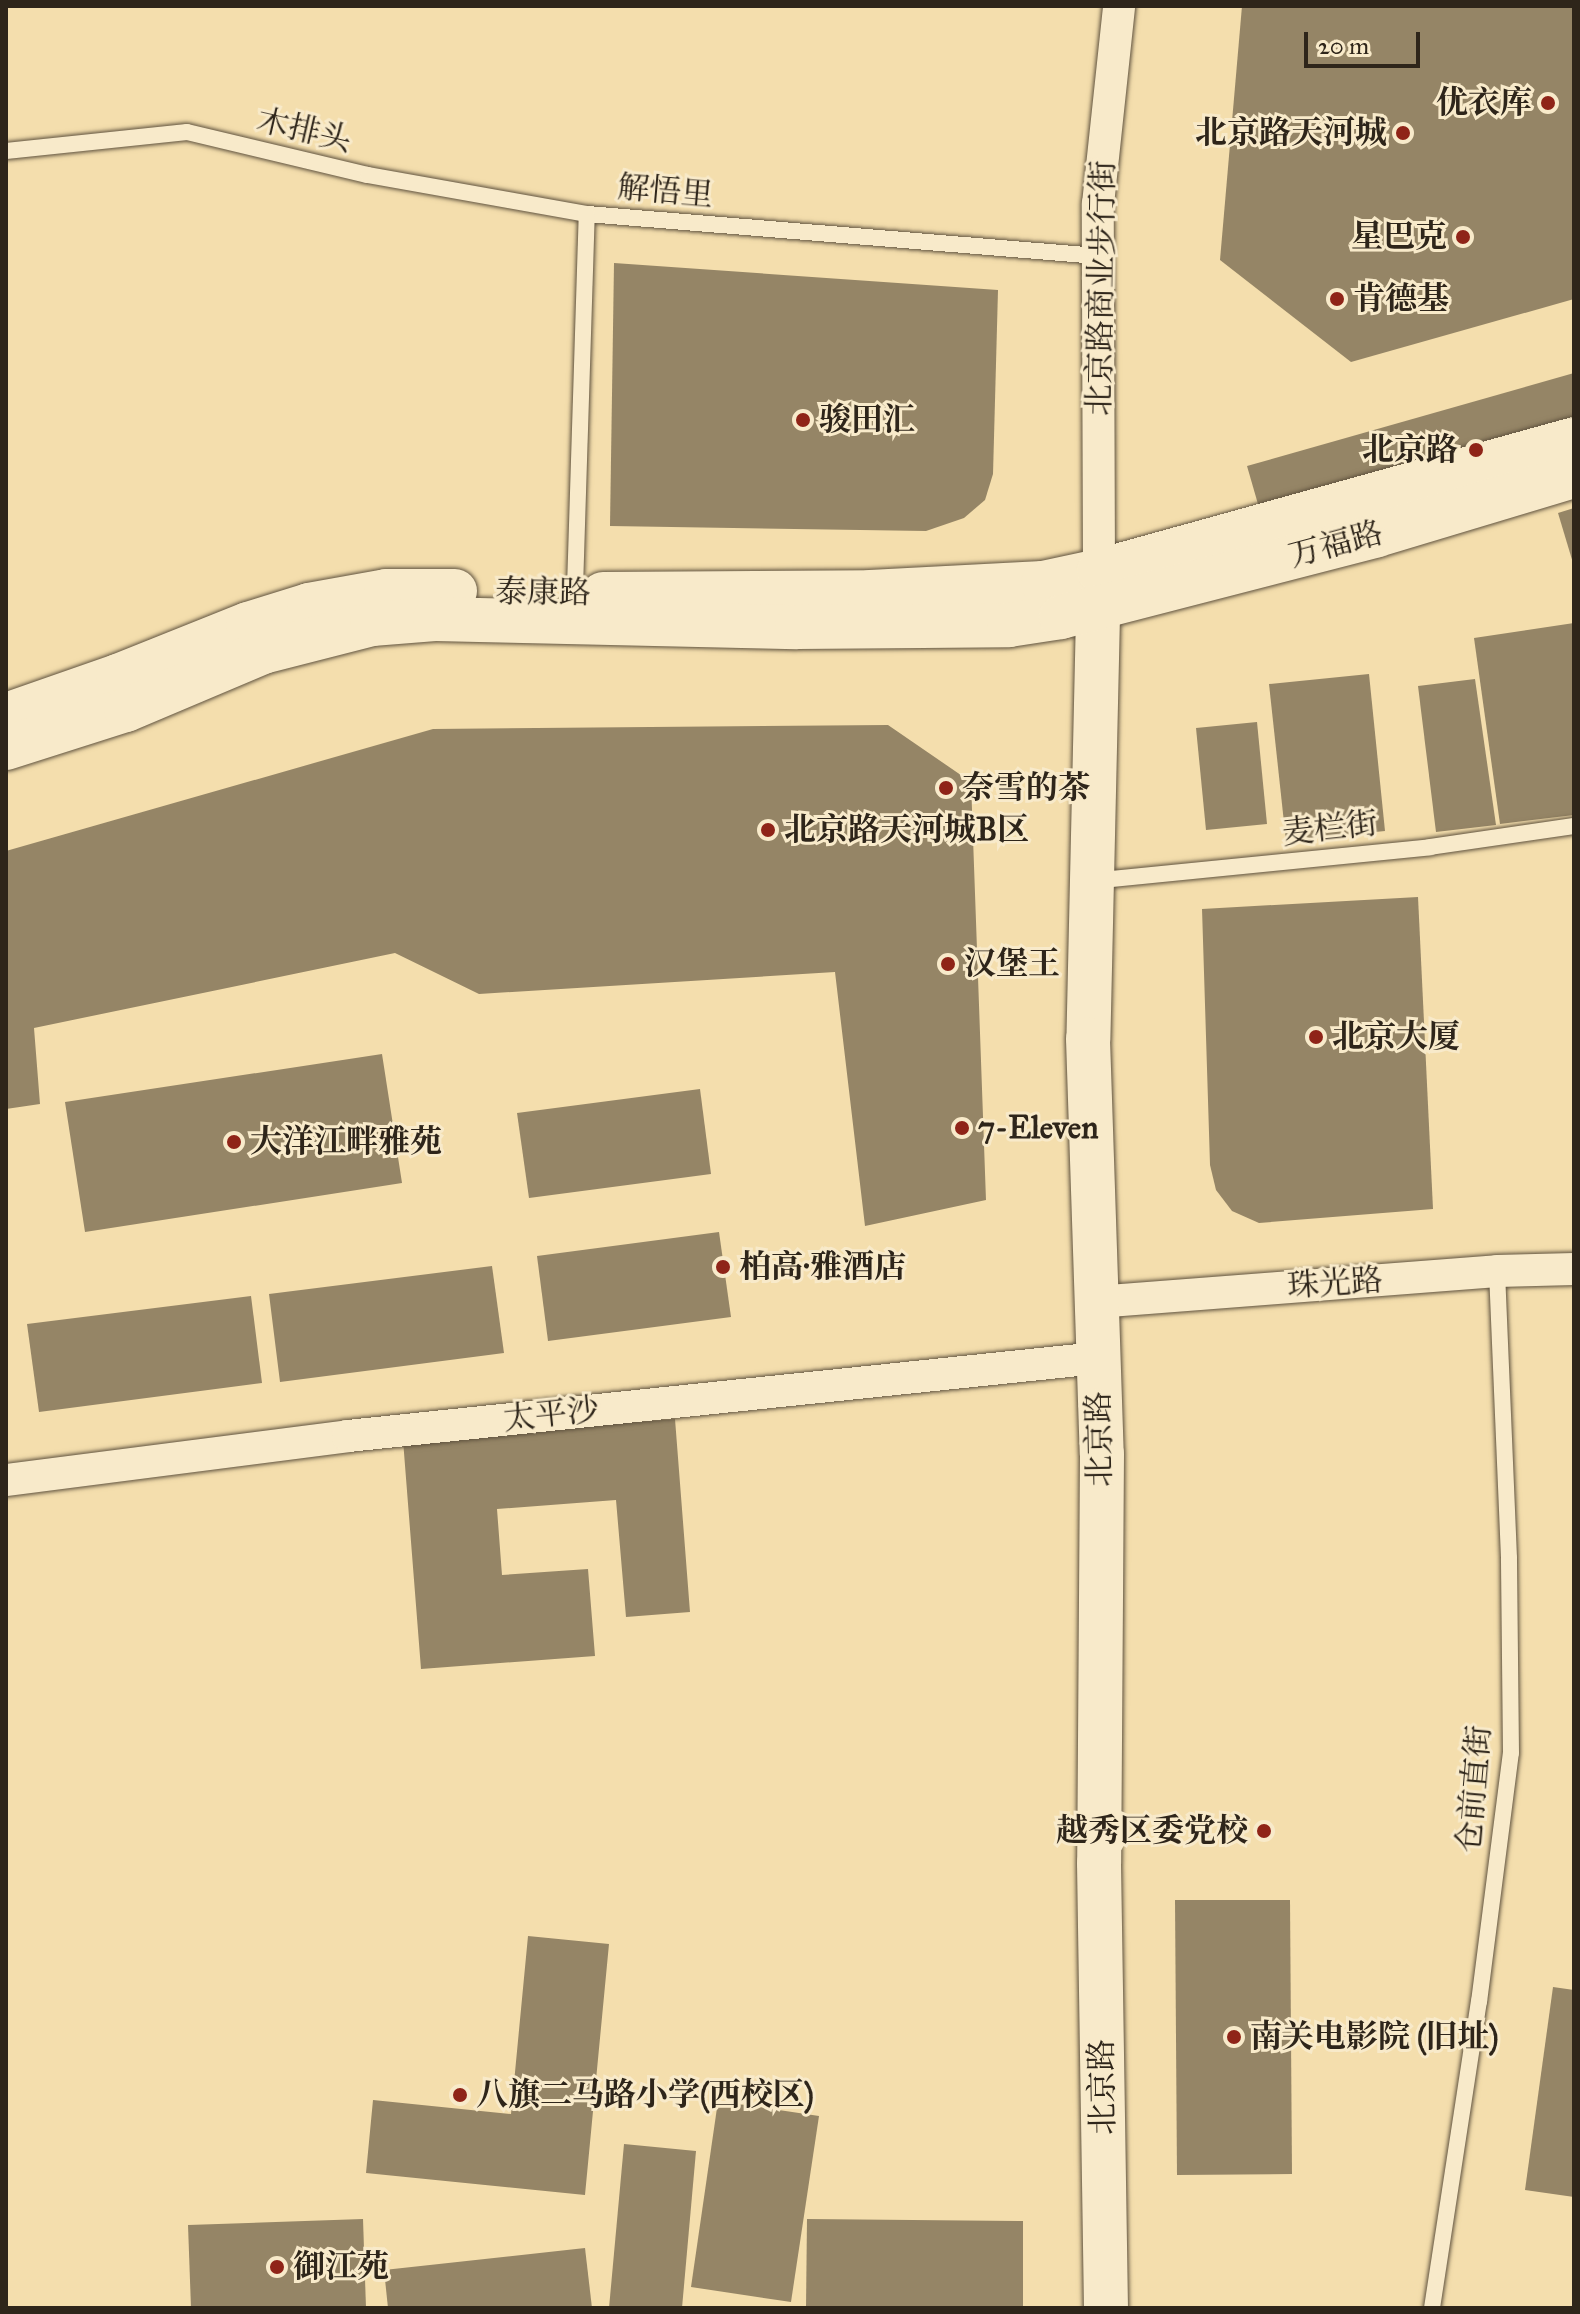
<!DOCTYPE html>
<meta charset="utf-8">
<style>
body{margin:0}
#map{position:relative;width:1580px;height:2314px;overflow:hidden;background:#f4dead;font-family:"IM FELL Great Primer","Noto Serif SC",serif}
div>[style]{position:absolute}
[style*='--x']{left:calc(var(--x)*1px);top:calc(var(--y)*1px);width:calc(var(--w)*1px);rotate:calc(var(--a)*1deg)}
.building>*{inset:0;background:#958566}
.roads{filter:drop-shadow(0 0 2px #60533f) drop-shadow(0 0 2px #60533f)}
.lane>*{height:16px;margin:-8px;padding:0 8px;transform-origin:8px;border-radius:8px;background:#f8eaca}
.street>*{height:32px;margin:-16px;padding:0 16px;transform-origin:16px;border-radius:16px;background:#f8eaca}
.secondary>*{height:44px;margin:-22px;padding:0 22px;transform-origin:22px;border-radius:22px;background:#f8eaca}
.dots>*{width:22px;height:22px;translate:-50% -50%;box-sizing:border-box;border:4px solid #f8eaca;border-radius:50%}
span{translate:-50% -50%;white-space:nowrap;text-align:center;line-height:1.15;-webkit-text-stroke:6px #f8eaca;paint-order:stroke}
.poi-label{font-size:32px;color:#2e251a;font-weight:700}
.right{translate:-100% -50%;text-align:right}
.left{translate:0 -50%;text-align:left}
.street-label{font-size:32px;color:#2e251a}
.frame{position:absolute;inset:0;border:8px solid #2e251a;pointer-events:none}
.scale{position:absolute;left:1304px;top:32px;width:116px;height:36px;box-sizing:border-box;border:4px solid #2e251a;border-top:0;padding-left:10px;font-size:24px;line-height:28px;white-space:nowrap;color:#2e251a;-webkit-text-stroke:6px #f8eaca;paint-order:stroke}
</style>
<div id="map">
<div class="building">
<div style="clip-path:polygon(1242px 6px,1574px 6px,1574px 299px,1351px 362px,1220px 260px)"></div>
<div style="clip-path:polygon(614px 263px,998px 290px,993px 474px,985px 500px,964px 518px,926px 531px,610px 526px)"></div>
<div style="clip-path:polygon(1574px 373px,1574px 470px,1273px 556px,1247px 466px)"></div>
<div style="clip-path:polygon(1574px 508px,1574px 563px,1573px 563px,1558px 513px)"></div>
<div style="clip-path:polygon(1574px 623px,1574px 815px,1500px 824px,1474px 638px)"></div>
<div style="clip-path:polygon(1369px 674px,1385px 831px,1286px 841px,1269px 684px)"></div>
<div style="clip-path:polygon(1475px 679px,1496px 825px,1436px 832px,1418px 686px)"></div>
<div style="clip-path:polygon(1257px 722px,1267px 824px,1206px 830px,1196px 728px)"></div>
<div style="clip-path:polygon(888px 725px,971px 782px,986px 1200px,865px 1226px,835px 972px,479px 994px,395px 953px,34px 1028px,40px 1104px,6px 1109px,6px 851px,433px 729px)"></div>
<div style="clip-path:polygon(1418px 897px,1433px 1209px,1259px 1223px,1232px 1211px,1216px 1190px,1210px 1165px,1202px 909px)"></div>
<div style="clip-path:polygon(382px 1054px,402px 1183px,85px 1232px,65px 1102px)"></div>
<div style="clip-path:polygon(700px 1089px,711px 1174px,529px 1198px,517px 1113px)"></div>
<div style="clip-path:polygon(719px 1232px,731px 1317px,548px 1341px,537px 1256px)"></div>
<div style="clip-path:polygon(492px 1266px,504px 1353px,280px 1382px,269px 1294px)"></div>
<div style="clip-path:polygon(251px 1296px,262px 1383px,39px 1412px,27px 1324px)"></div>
<div style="clip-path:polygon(675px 1419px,690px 1612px,626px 1617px,616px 1500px,497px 1509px,502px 1575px,588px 1569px,595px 1656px,421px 1669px,403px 1440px)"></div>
<div style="clip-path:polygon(1175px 1900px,1290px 1900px,1292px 2174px,1177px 2175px)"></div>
<div style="clip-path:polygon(528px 1936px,609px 1944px,585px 2195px,366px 2173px,373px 2100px,511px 2114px)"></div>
<div style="clip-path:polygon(1553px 1987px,1574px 1990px,1574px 2197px,1525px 2190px)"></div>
<div style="clip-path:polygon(718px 2101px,819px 2116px,791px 2302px,691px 2287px)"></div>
<div style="clip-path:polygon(624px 2144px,696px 2151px,682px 2308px,609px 2308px)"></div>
<div style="clip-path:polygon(363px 2219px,366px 2308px,191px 2308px,188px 2225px)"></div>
<div style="clip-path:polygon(807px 2219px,1023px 2221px,1023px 2308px,806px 2308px)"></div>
<div style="clip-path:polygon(585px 2248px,592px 2308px,388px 2308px,384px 2270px)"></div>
</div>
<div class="roads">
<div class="lane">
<div style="--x:6;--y:151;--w:182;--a:-6"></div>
<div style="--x:187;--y:132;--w:186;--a:13.4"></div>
<div style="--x:368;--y:175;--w:222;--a:10.1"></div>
<div style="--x:587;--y:214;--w:513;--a:4.7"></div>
<div style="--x:574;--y:620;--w:406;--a:-88.2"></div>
<div style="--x:1092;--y:881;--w:340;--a:-5.7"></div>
<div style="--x:1430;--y:847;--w:146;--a:-8.3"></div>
<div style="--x:1432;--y:2308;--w:310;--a:-81.3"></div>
<div style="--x:1479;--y:2002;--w:251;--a:-82.7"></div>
<div style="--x:1511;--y:1753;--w:195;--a:-90.6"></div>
<div style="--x:1509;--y:1558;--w:287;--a:-92.4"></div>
</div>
<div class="street">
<div style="--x:1099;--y:571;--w:367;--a:-90.2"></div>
<div style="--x:1098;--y:204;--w:199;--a:-83.9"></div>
<div style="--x:1096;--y:1302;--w:402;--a:-4.4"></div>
<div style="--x:1497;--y:1271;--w:77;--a:-1.5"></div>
<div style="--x:6;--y:1480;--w:345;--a:-7.3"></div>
<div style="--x:348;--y:1436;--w:754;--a:-5.94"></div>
</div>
<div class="secondary">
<div style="--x:1099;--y:571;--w:468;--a:91.3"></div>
<div style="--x:1088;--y:1039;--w:415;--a:88.1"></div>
<div style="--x:1102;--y:1454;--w:409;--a:90.4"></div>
<div style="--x:1099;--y:1863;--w:445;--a:89.1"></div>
<div style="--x:603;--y:594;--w:267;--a:-0.4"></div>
<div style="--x:870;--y:592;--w:173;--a:-3"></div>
<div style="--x:1043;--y:583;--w:57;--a:-12.1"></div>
<div style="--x:1099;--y:571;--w:493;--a:-15.5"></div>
<div style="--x:6;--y:715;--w:119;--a:-19.2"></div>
<div style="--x:118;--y:676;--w:140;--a:-21.8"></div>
<div style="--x:248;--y:624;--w:64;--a:-17.3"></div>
<div style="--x:309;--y:605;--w:78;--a:-10.3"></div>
<div style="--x:386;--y:591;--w:69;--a:0"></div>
<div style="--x:6;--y:748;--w:126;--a:-17.6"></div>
<div style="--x:126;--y:710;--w:149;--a:-22.9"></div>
<div style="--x:263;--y:652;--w:113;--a:-14.4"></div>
<div style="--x:372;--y:624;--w:63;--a:-4.5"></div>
<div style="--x:435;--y:619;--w:362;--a:1.3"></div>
<div style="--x:797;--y:627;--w:212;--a:-0.5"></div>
<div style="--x:1009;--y:625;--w:53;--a:-8.7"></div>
<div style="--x:1061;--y:617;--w:326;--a:-14.5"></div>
<div style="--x:1377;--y:535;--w:206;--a:-16.7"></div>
</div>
</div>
<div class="dots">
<div style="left:1548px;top:103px;background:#8f2418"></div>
<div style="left:1403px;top:133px;background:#8f2418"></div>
<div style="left:1463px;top:237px;background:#8f2418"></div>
<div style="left:1337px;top:299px;background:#8f2418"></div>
<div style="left:803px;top:420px;background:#8f2418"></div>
<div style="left:1476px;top:450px;background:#8f2418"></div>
<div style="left:946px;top:788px;background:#8f2418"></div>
<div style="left:768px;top:830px;background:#8f2418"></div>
<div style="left:948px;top:964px;background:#8f2418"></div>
<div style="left:1316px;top:1037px;background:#8f2418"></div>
<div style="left:962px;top:1128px;background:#8f2418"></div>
<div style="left:234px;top:1142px;background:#8f2418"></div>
<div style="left:723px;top:1267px;background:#8f2418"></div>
<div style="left:1264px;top:1831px;background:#8f2418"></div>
<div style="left:1234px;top:2037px;background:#8f2418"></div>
<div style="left:460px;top:2095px;background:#8f2418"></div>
<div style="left:277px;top:2267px;background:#8f2418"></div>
</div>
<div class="poi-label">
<span class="right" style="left:1532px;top:103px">优衣库</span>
<span class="right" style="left:1387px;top:133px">北京路天河城</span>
<span class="right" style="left:1447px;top:237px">星巴克</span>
<span class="left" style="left:1353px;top:299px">肯德基</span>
<span class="left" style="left:819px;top:420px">骏田汇</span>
<span class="right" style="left:1458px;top:450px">北京路</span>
<span class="left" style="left:962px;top:788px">奈雪的茶</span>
<span class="left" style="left:784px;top:830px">北京路天河城B区</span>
<span class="left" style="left:964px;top:964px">汉堡王</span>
<span class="left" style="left:1332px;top:1037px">北京大厦</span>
<span class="left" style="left:978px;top:1128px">7-Eleven</span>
<span class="left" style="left:250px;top:1142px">大洋江畔雅苑</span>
<span class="left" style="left:739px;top:1267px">柏高·雅酒店</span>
<span class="right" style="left:1248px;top:1831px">越秀区委党校</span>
<span class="left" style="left:1250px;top:2037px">南关电影院 (旧址)</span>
<span class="left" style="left:476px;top:2095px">八旗二马路小学(西校区)</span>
<span class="left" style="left:293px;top:2267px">御江苑</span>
</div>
<div class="street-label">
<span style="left:304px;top:131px;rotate:13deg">木排头</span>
<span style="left:665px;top:192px;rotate:5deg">解悟里</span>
<span style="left:1102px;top:288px;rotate:-89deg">北京路商业步行街</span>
<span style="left:1336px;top:545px;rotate:-15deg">万福路</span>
<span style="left:543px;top:593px;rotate:1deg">泰康路</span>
<span style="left:1330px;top:829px;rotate:-6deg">麦栏街</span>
<span style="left:1335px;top:1284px;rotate:-4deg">珠光路</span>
<span style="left:551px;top:1415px;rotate:-6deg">太平沙</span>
<span style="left:1100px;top:1439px;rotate:-91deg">北京路</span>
<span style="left:1475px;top:1789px;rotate:-85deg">仓前直街</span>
<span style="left:1103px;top:2087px;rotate:-91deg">北京路</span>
</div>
<div class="frame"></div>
<div class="scale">20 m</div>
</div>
